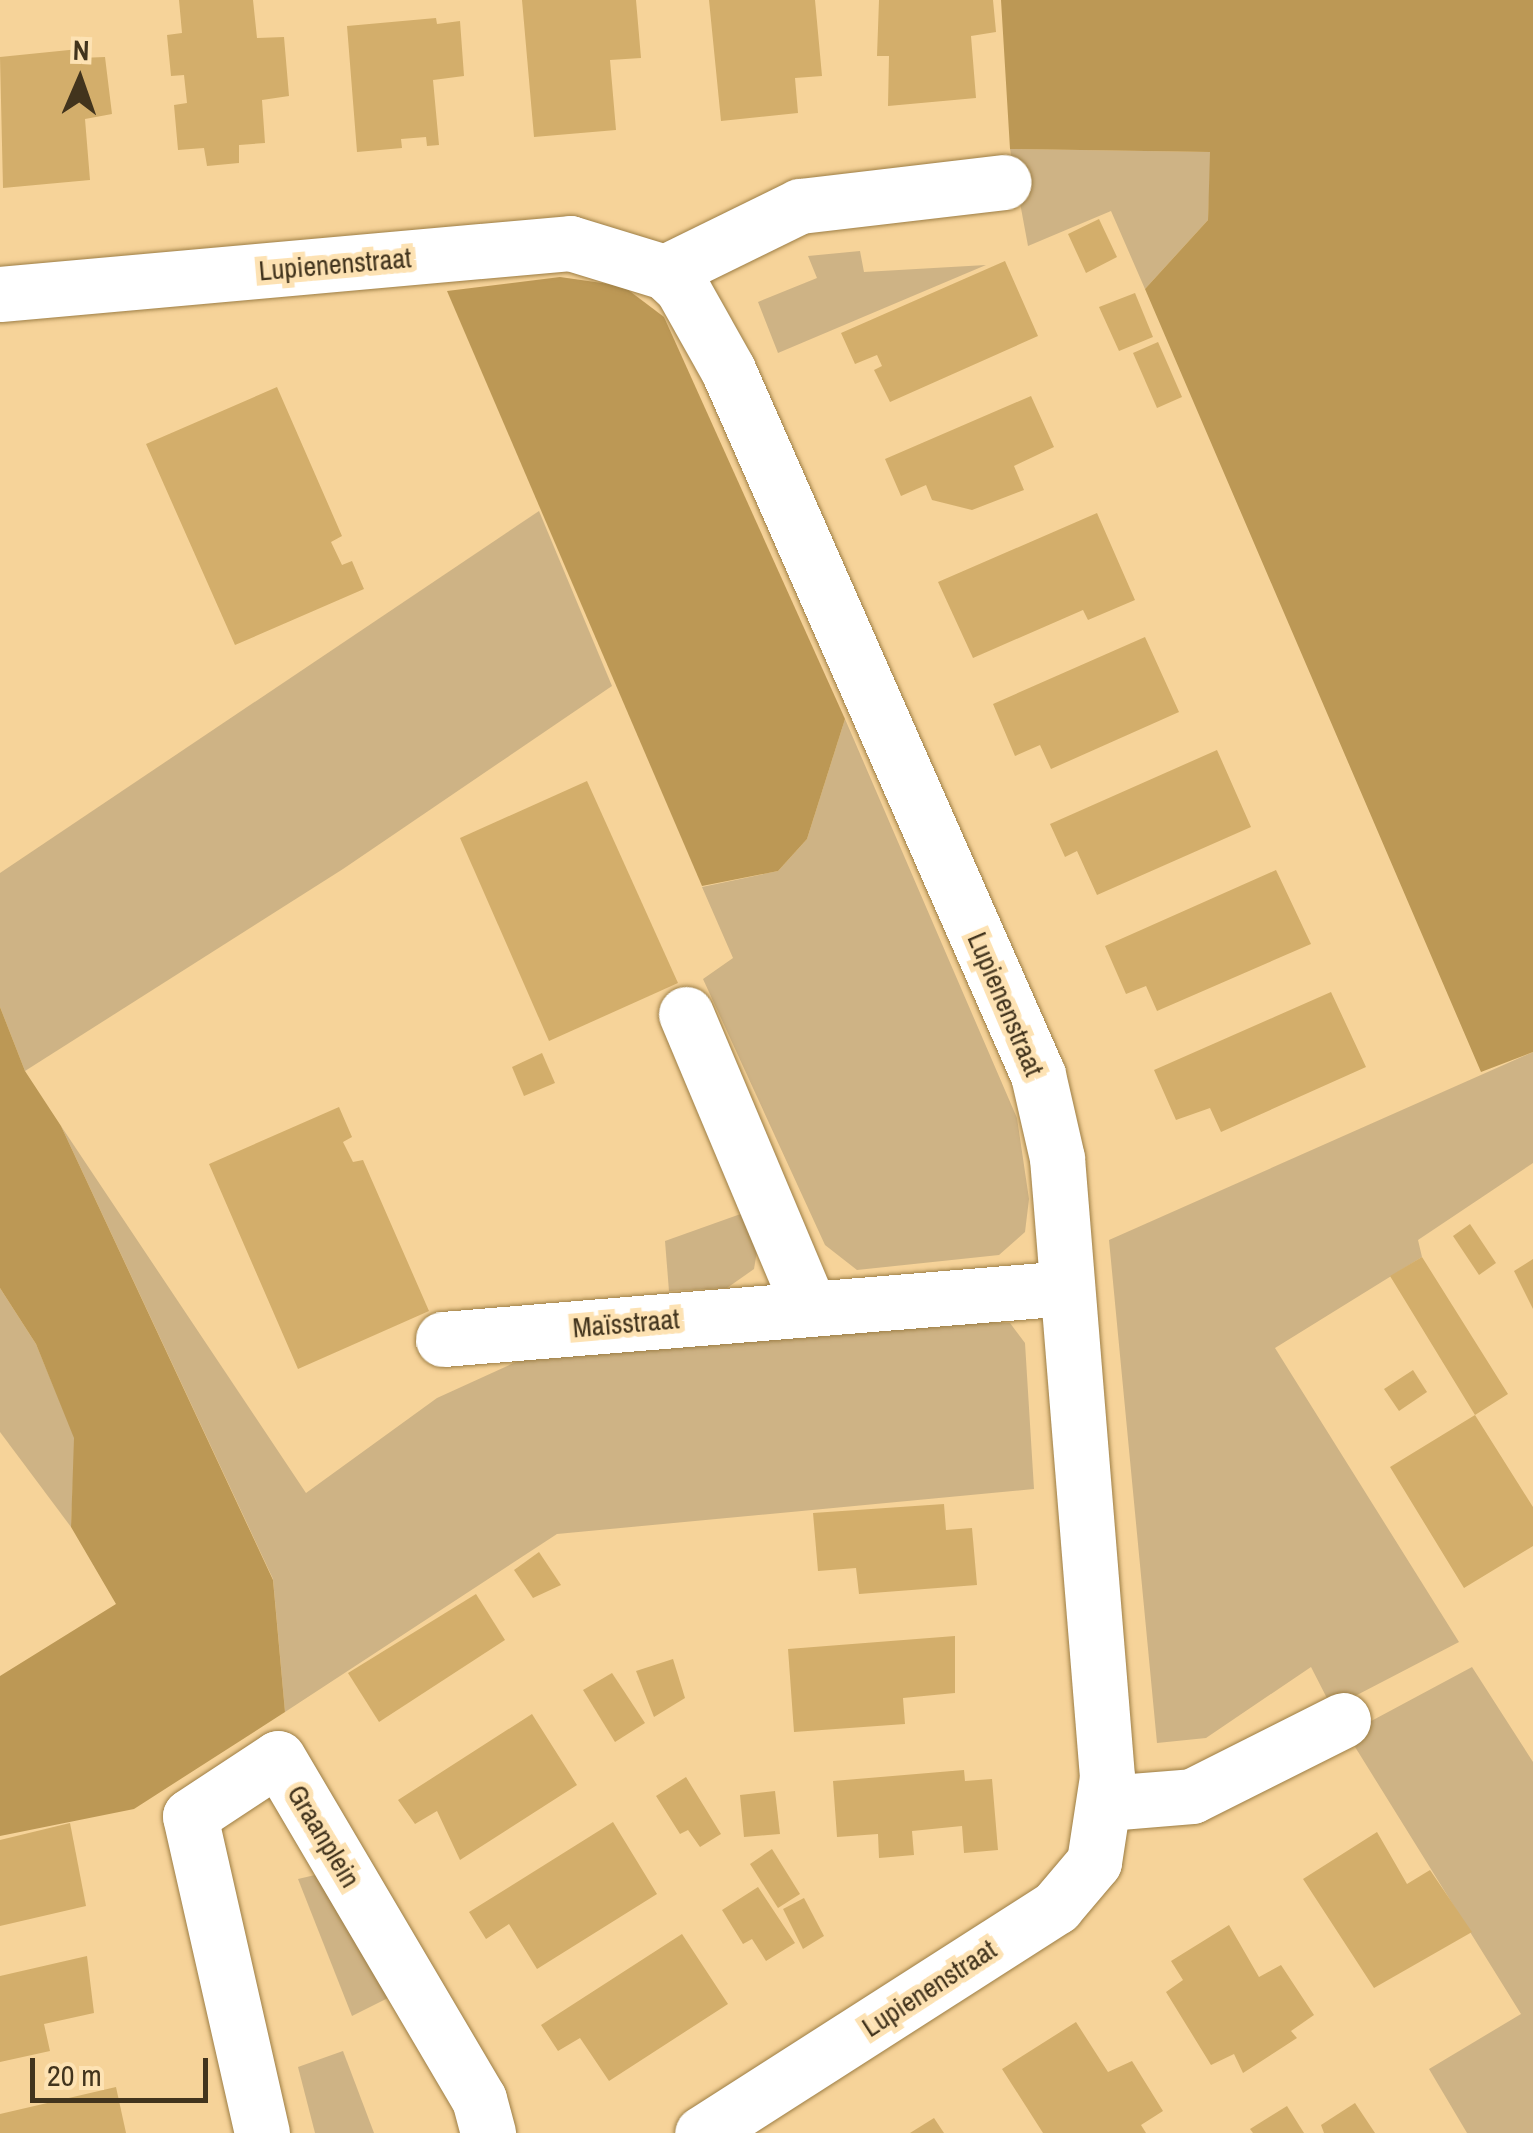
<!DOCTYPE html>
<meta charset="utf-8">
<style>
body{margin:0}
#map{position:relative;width:1533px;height:2133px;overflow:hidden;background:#f6d399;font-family:"Archivo Narrow",sans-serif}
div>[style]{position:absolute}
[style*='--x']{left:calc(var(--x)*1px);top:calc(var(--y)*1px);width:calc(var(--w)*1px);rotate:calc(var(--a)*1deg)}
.green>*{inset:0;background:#ceb385}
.forest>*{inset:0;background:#bc9855}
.building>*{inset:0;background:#d3ae6b}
.roads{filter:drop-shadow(0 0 2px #9d7e45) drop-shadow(0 0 2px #9d7e45)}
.minor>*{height:55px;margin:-27.5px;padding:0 27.5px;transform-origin:27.5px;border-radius:27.5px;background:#fff}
span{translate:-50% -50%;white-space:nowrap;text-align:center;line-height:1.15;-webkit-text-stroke:10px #fde2b3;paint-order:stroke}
.street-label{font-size:28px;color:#42341d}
.north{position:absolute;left:30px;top:30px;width:100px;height:100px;-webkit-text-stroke:8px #fde2b3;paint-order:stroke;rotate:2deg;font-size:28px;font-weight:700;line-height:40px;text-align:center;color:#42341d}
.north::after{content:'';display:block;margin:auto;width:35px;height:45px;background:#42341d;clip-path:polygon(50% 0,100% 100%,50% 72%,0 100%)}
.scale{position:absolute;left:30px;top:2058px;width:178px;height:45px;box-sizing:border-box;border:5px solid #42341d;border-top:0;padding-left:12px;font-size:30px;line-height:35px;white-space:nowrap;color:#42341d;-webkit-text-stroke:8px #fde2b3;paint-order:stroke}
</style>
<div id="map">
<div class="green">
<div style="clip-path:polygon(1010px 149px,1211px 152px,1208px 220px,1145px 289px,1111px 211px,1028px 246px)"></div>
<div style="clip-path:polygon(860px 251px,864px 272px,986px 265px,778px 353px,758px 302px,817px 278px,808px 256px)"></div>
<div style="clip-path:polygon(539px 511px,612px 686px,343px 869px,25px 1071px,0 1007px,0 873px)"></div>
<div style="clip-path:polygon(845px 719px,1017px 1118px,1029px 1199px,1025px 1232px,999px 1255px,857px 1270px,825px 1245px,703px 979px,733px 958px,702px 887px,778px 871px,807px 839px)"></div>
<div style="clip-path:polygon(1533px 1052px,1533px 1163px,1418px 1240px,1422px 1257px,1275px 1348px,1459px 1642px,1332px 1708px,1311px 1667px,1206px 1738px,1157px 1743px,1109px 1240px)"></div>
<div style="clip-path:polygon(61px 1126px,306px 1493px,437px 1398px,518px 1361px,940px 1319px,1010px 1323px,1025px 1343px,1034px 1489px,557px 1534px,285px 1712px,273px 1579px)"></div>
<div style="clip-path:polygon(749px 1211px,758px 1245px,754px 1269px,727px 1288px,669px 1291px,665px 1241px)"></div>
<div style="clip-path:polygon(0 1288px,36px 1344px,75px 1438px,71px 1527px,0 1432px)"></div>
<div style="clip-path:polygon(1472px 1667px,1533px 1762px,1533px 2133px,1467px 2133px,1429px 2069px,1521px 2014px,1347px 1734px)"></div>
<div style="clip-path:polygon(315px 1875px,390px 1997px,352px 2016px,298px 1879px)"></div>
<div style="clip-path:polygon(343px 2051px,374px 2133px,315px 2133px,298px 2067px)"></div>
</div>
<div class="forest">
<div style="clip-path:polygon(1001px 0,1533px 0,1533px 1052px,1481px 1072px,1145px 289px,1208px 220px,1210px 152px,1010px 149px)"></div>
<div style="clip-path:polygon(560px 277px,623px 286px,664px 317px,845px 719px,807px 839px,778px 871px,702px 886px,447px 291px)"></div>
<div style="clip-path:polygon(0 1007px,25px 1071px,61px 1126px,273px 1580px,285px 1712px,134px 1809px,0 1836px,0 1676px,116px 1604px,71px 1527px,74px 1438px,36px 1344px,0 1288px)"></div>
</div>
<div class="building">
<div style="clip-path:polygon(179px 0,253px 0,257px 38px,284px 37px,289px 96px,262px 100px,265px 143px,239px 145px,239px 163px,207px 166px,204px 148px,178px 150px,174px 105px,187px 103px,184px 75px,171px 76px,167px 35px,182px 33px)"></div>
<div style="clip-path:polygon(522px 0,636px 0,641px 58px,610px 60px,616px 130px,534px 137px)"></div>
<div style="clip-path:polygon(709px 0,815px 0,822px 76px,795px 78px,798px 113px,721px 121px)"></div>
<div style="clip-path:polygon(879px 0,993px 0,996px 32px,971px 36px,976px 98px,888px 106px,889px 56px,877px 56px)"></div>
<div style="clip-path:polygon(436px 18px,437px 24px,460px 21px,464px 76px,433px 80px,439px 145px,427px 146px,426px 137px,401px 139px,402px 148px,357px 152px,347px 26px)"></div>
<div style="clip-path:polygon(79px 49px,80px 58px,105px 57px,112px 114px,85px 119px,90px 180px,3px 188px,0 57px)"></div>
<div style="clip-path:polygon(1099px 219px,1117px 257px,1086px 273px,1068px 234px)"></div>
<div style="clip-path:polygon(1005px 261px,1038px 336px,890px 402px,874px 370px,882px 366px,877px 355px,855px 364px,841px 333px)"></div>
<div style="clip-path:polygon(1135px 293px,1153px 337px,1119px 351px,1099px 307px)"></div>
<div style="clip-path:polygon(1158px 342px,1182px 397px,1157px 408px,1133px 353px)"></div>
<div style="clip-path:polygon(277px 387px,342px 536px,331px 542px,342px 565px,352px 561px,364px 589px,235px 645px,146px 444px)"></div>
<div style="clip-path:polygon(1031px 396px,1054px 447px,1014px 466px,1024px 490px,972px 510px,932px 500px,926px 485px,901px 496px,885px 459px)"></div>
<div style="clip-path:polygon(1097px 513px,1135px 600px,1088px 620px,1083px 610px,973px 658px,938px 582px)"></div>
<div style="clip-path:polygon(1145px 637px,1179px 712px,1051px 769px,1040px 745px,1015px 756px,993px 704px)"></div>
<div style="clip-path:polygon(1217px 750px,1251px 827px,1097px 895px,1077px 851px,1065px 857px,1050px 824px)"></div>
<div style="clip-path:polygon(587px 781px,678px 983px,549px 1041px,460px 838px)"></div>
<div style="clip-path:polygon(1276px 870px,1311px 944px,1157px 1011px,1146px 986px,1126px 994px,1105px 946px)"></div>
<div style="clip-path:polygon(1331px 992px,1366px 1067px,1221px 1132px,1210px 1108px,1176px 1120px,1154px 1070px)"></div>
<div style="clip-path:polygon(542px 1053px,555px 1083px,524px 1096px,512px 1067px)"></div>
<div style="clip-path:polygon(339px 1107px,352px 1137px,343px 1142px,353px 1162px,363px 1160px,429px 1311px,298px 1369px,209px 1164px)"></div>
<div style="clip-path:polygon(1470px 1224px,1496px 1263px,1479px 1275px,1453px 1236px)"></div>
<div style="clip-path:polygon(1422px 1257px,1508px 1394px,1475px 1415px,1533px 1507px,1533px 1546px,1464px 1588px,1390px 1467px,1475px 1415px,1390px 1276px)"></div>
<div style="clip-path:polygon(1533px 1259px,1533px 1309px,1514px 1271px)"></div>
<div style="clip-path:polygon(1413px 1370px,1427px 1392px,1399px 1411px,1384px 1389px)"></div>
<div style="clip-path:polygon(944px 1504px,946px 1530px,972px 1528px,977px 1585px,859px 1594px,856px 1568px,818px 1571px,813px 1513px)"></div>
<div style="clip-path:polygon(539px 1552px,561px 1585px,533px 1598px,514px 1570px)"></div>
<div style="clip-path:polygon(476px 1594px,505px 1640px,379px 1722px,348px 1673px)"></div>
<div style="clip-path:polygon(955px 1636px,955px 1693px,903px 1698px,905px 1724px,794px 1732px,788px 1649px)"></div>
<div style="clip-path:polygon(673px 1659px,685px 1698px,654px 1717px,636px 1671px)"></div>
<div style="clip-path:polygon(612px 1673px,645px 1723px,615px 1742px,583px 1690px)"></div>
<div style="clip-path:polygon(532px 1714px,577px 1785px,460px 1860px,437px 1811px,415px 1824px,398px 1800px)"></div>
<div style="clip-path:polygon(964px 1770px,965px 1781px,992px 1779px,998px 1850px,964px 1853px,962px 1826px,912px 1831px,914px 1855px,879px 1858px,878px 1834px,837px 1837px,833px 1781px)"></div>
<div style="clip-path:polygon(686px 1777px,721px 1834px,700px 1847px,688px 1830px,680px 1834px,656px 1796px)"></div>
<div style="clip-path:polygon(775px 1791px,780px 1834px,744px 1837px,740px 1795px)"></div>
<div style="clip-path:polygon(613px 1822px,657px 1894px,537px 1969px,509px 1924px,486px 1939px,469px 1912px)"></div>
<div style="clip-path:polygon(70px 1823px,86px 1906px,0 1926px,0 1840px)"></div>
<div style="clip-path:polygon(1377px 1832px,1407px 1884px,1430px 1870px,1472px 1932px,1374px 1988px,1303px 1879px)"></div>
<div style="clip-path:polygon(772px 1849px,800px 1894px,778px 1908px,750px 1864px)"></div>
<div style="clip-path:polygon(758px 1887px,795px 1943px,766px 1961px,752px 1939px,743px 1944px,722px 1910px)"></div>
<div style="clip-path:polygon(804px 1898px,824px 1936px,803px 1949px,783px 1909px)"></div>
<div style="clip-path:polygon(1229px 1925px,1259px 1977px,1281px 1965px,1314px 2015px,1291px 2031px,1297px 2038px,1243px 2073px,1234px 2054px,1211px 2065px,1166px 1992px,1183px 1980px,1171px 1961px)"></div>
<div style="clip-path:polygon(682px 1934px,728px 2004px,609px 2081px,580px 2038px,558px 2051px,541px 2025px)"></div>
<div style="clip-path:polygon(87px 1956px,94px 2013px,44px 2024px,50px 2051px,0 2062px,0 1976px)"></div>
<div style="clip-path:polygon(1076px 2022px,1108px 2072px,1132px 2061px,1163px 2111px,1141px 2125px,1146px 2133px,1043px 2133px,1002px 2069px)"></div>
<div style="clip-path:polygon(116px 2087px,126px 2133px,0 2133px,0 2114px)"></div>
<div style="clip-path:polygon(1355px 2103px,1375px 2133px,1324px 2133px,1321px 2125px)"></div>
<div style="clip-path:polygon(1287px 2106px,1304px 2133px,1253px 2133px,1250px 2129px)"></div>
<div style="clip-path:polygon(934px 2118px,944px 2133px,910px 2133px)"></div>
</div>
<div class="roads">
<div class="minor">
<div style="--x:665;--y:272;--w:150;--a:-26.1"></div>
<div style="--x:800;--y:206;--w:205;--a:-6.7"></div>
<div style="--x:0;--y:294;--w:572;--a:-5.11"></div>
<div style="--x:570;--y:243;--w:99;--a:17"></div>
<div style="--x:665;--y:272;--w:23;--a:43"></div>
<div style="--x:682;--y:288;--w:94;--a:60.7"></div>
<div style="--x:728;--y:370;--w:770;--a:66.26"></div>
<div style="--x:1038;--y:1075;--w:85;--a:77.1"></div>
<div style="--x:1057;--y:1158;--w:621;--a:85.38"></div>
<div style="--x:1107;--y:1777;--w:86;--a:98.7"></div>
<div style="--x:1094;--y:1862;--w:59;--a:130.2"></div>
<div style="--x:1056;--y:1907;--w:420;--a:147.4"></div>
<div style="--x:686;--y:1014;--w:318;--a:67.2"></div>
<div style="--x:443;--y:1339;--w:626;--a:-4.67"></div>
<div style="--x:1107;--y:1803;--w:85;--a:-4.7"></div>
<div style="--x:1192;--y:1796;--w:169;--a:-26.7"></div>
<div style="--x:262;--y:2133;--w:325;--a:-102.8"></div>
<div style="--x:190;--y:1816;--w:105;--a:-33.4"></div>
<div style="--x:278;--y:1758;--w:396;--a:59.5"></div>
<div style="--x:479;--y:2099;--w:35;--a:75"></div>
</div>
</div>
<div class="street-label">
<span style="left:335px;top:264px;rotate:-5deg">Lupienenstraat</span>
<span style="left:1006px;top:1004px;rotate:67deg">Lupienenstraat</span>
<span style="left:626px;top:1323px;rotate:-5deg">Maïsstraat</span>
<span style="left:324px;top:1836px;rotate:59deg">Graanplein</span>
<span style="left:929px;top:1988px;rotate:-33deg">Lupienenstraat</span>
</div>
<div class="north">N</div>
<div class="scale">20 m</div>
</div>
